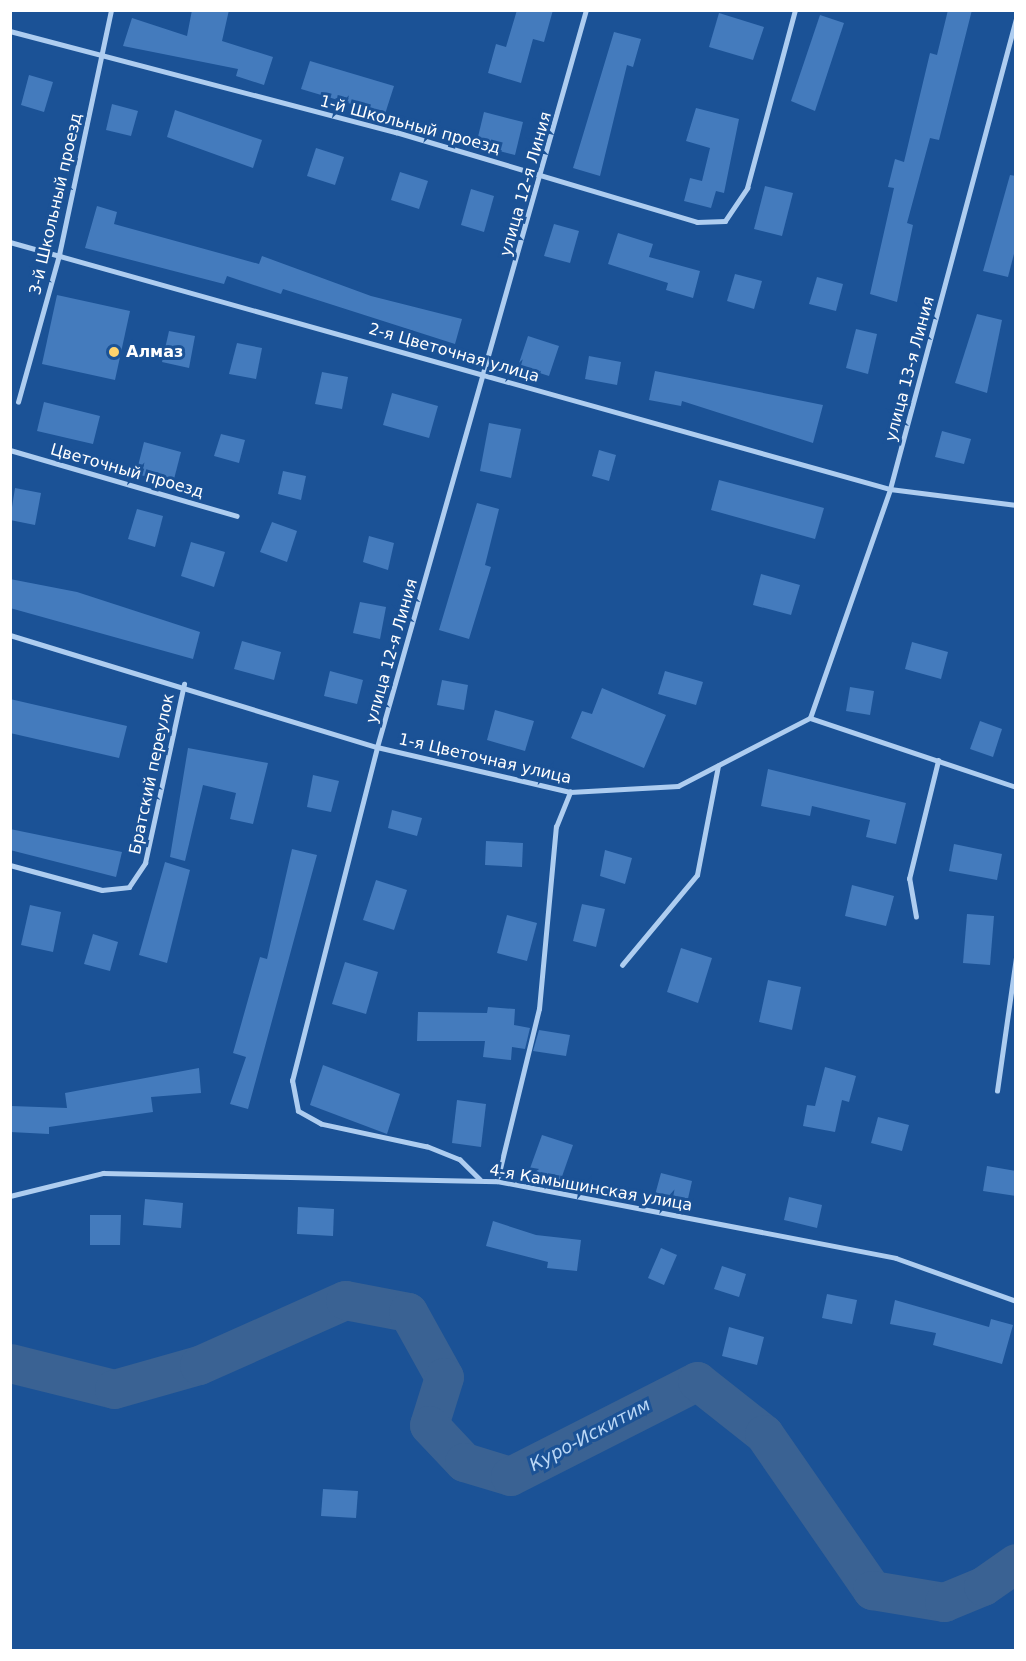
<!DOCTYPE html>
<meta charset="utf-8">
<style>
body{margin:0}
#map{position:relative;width:1026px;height:1661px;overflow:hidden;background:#1b5296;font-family:"DejaVu Sans",sans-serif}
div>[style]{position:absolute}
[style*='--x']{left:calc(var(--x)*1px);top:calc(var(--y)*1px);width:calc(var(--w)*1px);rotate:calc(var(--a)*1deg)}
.river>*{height:39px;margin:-19.5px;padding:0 19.5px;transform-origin:19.5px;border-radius:19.5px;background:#3a6293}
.building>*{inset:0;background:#447bbd}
.lane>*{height:4.5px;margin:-2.25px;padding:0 2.25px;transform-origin:2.25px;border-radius:2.25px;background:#aecdf0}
.dots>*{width:16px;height:16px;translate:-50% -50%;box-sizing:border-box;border:3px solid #1b5296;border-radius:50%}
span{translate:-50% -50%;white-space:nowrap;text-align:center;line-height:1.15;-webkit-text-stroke:6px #1b5296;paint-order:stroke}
.street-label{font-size:16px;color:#fff}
.poi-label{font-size:16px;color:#fff;font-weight:700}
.left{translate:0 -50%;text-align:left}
.water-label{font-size:18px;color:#bad7f6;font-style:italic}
.frame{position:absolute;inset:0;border:12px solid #fff;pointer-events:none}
</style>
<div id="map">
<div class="river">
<div style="--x:10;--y:1363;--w:107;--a:14"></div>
<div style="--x:114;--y:1389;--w:88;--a:-15.8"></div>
<div style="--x:199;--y:1365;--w:160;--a:-24"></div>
<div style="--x:345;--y:1300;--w:64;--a:10.8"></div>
<div style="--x:408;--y:1312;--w:74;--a:61"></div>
<div style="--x:444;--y:1377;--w:50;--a:107.4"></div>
<div style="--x:429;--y:1425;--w:51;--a:46.6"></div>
<div style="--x:464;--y:1462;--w:48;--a:16.9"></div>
<div style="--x:510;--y:1476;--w:210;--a:-26.9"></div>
<div style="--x:697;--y:1381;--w:85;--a:38.3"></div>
<div style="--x:764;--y:1434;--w:190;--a:55.3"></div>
<div style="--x:872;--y:1590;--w:73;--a:9.5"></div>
<div style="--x:944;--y:1602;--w:42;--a:-22.3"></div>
<div style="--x:983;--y:1586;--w:40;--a:-34.9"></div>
</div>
<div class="building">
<div style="clip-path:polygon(192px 10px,229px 10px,222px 41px,273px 57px,264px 85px,236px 76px,238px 69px,123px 46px,132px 18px,187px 36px)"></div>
<div style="clip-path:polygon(517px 10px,553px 10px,544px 42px,533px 39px,521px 83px,488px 73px,496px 44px,506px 47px)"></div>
<div style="clip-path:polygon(948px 10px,972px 10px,939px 140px,930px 138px,907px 223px,913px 225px,897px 302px,870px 294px,894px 188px,888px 187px,895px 159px,904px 162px,930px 53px,937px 55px)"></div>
<div style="clip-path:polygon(719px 13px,764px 27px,753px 60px,709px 47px)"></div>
<div style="clip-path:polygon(820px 15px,844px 23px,815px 111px,791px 101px)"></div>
<div style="clip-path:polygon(614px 32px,641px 39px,633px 67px,627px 65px,600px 176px,573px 168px)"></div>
<div style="clip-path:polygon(310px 61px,394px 86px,385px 114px,301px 89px)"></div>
<div style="clip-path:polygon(29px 75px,53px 82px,44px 112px,21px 105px)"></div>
<div style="clip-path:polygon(112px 104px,138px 111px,131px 136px,106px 130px)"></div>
<div style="clip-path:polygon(696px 108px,739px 119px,724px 193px,716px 191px,711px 208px,684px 201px,690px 178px,702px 181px,710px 148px,686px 141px)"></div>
<div style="clip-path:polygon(175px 110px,262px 140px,253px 168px,167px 137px)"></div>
<div style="clip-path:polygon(484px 112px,523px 122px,515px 155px,476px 145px)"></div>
<div style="clip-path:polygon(316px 148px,344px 157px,335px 185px,307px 176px)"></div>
<div style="clip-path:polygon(400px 172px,428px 181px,419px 209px,391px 200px)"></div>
<div style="clip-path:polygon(1010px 175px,1016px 176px,1016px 246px,1008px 277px,983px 271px)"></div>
<div style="clip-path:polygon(765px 186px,793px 193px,782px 236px,754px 229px)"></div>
<div style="clip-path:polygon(471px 189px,494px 196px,484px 232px,461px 225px)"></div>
<div style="clip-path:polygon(97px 206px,117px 212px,114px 224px,259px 264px,262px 256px,371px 296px,462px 319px,455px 344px,283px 289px,281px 294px,227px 276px,224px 284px,85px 248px)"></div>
<div style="clip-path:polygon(554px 224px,579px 231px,570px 263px,544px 256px)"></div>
<div style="clip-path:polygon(618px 233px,653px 244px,649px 257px,700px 271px,693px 298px,666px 290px,668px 283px,608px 264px)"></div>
<div style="clip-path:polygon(735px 274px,762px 281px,754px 309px,727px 301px)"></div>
<div style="clip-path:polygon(817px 277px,843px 284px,836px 311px,809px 304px)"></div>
<div style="clip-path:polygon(57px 295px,130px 311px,115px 380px,42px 364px)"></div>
<div style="clip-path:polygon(977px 314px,1002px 320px,987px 393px,955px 383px)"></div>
<div style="clip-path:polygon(856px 329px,877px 334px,868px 374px,846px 368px)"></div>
<div style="clip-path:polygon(169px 331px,195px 336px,189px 368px,162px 362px)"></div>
<div style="clip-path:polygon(528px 336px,559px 346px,549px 376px,518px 366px)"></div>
<div style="clip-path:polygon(237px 343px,262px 348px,256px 379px,229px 374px)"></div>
<div style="clip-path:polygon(589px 356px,621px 362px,617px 385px,585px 379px)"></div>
<div style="clip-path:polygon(655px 371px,823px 405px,813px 443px,682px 401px,681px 406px,649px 400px)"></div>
<div style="clip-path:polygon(322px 372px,348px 377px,342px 409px,315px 404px)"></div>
<div style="clip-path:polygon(392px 393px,438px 406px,429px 438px,383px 425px)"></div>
<div style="clip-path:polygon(44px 402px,100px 416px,93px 444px,37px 431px)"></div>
<div style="clip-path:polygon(489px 423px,521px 429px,511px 478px,480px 471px)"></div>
<div style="clip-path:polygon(942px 431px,971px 439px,964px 464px,935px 457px)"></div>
<div style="clip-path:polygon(221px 434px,245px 440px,239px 463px,214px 456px)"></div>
<div style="clip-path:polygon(144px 442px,181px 452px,173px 483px,136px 474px)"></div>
<div style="clip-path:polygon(599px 450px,616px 455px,609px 481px,592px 476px)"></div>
<div style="clip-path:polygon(283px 471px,306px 476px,301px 500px,278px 494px)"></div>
<div style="clip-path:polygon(719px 480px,824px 508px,815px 539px,711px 510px)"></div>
<div style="clip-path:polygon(15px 488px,41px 493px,35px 525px,10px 520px)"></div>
<div style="clip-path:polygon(477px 503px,499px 509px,485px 565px,491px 567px,469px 639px,439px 630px)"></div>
<div style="clip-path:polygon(137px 509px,163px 516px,155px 547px,128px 539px)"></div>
<div style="clip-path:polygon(272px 522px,297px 531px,287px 562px,260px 552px)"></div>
<div style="clip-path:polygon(369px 536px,394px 543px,388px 570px,363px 562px)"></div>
<div style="clip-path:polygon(191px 542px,225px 552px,214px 587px,181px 576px)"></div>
<div style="clip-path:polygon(761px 574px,800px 585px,791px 615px,753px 605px)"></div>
<div style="clip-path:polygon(10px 579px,77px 592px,200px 632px,193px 659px,10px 608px)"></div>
<div style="clip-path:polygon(360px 602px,386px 607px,380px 639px,353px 633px)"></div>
<div style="clip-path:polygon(242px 641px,281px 652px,274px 680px,234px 669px)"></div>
<div style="clip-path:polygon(912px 642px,948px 652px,941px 679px,905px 669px)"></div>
<div style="clip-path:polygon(330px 671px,363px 680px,357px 704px,324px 696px)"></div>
<div style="clip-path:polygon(665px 671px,703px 682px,696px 705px,658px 694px)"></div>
<div style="clip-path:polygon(442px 680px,468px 685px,464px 710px,437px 705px)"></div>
<div style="clip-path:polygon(850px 687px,874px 691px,870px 715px,846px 711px)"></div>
<div style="clip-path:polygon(602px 688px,666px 715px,644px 768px,571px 738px,582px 711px,592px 714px)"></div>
<div style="clip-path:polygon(10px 699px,127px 726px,119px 758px,10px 733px)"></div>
<div style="clip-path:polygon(495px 710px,534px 721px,525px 751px,487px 740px)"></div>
<div style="clip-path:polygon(980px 721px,1002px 729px,993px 757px,970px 749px)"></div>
<div style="clip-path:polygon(188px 748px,268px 763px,253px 824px,230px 819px,236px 793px,203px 785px,185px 861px,170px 857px)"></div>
<div style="clip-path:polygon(768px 769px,906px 803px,896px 844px,866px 837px,870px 820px,812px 806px,810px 816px,761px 806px)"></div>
<div style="clip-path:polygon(313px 775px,339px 781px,331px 812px,307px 807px)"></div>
<div style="clip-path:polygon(392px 810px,422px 818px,417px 836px,388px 828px)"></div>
<div style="clip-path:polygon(10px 829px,122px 852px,116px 877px,10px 850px)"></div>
<div style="clip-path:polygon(486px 841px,523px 843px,522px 867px,485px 865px)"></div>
<div style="clip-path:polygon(954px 844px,1002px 854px,997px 880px,949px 871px)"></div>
<div style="clip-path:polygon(292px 849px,317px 855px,248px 1109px,230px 1104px,246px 1057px,233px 1053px,260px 957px,267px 959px)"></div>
<div style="clip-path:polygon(605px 850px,632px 858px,625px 884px,600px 876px)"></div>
<div style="clip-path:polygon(165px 862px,190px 870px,167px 963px,139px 955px)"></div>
<div style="clip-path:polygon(376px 880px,407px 890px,394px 930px,363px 920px)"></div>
<div style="clip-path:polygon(852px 885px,894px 896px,886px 926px,845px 916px)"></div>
<div style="clip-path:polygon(582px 904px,605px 909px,596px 947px,573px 941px)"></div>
<div style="clip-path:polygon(30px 905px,61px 912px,53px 952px,21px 945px)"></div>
<div style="clip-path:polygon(967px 914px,994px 916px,990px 965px,963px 963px)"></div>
<div style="clip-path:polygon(507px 915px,537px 923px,527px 961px,497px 953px)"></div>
<div style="clip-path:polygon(93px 934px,118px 942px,110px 971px,84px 964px)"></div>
<div style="clip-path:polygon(681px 948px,712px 958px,698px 1003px,667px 992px)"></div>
<div style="clip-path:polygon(345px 962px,378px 972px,366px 1014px,332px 1004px)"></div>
<div style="clip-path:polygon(768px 980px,801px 987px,792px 1030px,759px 1022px)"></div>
<div style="clip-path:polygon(488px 1007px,515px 1009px,514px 1025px,530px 1028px,525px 1049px,512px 1047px,511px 1060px,483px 1057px,485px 1041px,417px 1041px,418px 1012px,487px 1013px)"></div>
<div style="clip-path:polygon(539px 1030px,570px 1035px,566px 1056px,533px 1051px)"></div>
<div style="clip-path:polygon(323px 1065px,400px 1094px,387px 1134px,310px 1105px)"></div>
<div style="clip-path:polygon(825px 1067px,856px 1076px,849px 1102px,842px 1100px,835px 1132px,803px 1126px,807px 1105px,815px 1106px)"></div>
<div style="clip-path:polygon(199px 1068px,201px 1093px,151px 1097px,153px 1112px,49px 1127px,49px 1134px,10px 1132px,11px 1106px,67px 1108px,65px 1093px)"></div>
<div style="clip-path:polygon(457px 1100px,486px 1104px,481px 1147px,452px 1143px)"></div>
<div style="clip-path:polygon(878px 1117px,909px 1125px,902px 1151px,871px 1143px)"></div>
<div style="clip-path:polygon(542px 1135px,573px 1145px,559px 1185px,528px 1174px)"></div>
<div style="clip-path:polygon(987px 1166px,1016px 1171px,1016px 1196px,983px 1191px)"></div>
<div style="clip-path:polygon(661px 1173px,692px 1181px,687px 1203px,655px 1195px)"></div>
<div style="clip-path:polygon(789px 1197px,822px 1205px,817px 1228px,784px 1220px)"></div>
<div style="clip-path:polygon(145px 1199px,183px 1203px,181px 1228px,143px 1225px)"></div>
<div style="clip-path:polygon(298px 1207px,334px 1209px,333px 1236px,297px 1234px)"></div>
<div style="clip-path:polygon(90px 1215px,121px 1215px,120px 1245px,90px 1245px)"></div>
<div style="clip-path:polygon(493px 1221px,536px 1235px,581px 1240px,577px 1271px,547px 1268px,548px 1262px,486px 1246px)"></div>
<div style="clip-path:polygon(661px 1248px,677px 1255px,664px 1285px,648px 1278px)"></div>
<div style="clip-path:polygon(722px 1266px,746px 1274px,739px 1297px,714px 1289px)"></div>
<div style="clip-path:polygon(827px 1294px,857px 1300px,852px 1324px,822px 1318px)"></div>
<div style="clip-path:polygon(895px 1300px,989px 1327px,991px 1319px,1013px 1325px,1002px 1364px,933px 1345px,936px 1333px,890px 1324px)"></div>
<div style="clip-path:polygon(729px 1327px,764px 1337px,757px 1365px,722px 1356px)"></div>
<div style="clip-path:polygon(323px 1489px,358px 1491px,356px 1518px,321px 1516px)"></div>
</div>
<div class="lane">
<div style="--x:10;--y:31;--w:399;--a:14.7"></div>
<div style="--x:396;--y:132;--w:314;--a:16.6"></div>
<div style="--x:697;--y:222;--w:28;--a:-2"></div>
<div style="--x:725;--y:221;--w:40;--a:-56"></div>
<div style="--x:747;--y:188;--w:184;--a:-74.9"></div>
<div style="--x:10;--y:242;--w:914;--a:15.68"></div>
<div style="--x:890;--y:489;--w:127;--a:7.2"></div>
<div style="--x:18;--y:402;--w:153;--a:-74.4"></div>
<div style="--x:59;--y:255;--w:250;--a:-78"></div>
<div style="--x:10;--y:450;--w:236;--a:16.2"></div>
<div style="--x:10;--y:635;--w:384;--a:17"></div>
<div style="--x:377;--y:747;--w:198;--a:13.1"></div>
<div style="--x:570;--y:792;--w:108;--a:-3.2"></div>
<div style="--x:678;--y:786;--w:148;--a:-27.3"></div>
<div style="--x:810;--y:718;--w:243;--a:-70.7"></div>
<div style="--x:890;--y:489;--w:486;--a:-75"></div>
<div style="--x:810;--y:718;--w:217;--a:18.5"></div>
<div style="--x:10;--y:865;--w:95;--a:15.2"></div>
<div style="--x:102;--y:890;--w:27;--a:-6"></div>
<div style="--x:129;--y:887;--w:29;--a:-56"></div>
<div style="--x:145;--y:863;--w:183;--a:-77.7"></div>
<div style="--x:916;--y:917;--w:39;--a:-100"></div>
<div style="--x:909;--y:879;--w:122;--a:-76.2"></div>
<div style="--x:622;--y:965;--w:117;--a:-50.2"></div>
<div style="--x:697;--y:875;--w:111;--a:-79.1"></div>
<div style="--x:997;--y:1091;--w:135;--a:-81.9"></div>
<div style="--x:480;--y:1180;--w:28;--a:-135"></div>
<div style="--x:460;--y:1160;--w:35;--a:-158"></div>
<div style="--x:427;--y:1147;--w:108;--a:-167.8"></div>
<div style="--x:321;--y:1124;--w:26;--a:-151"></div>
<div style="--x:298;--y:1111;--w:31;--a:-101"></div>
<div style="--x:292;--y:1081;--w:345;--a:-75.7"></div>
<div style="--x:377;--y:747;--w:766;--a:-74.17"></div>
<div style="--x:497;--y:1181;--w:177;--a:-76.3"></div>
<div style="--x:539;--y:1009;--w:183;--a:-84.7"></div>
<div style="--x:556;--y:827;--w:38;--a:-68"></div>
<div style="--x:10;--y:1196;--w:96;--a:-13.9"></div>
<div style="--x:103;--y:1173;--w:394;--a:1.2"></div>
<div style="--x:497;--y:1181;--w:406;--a:10.9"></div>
<div style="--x:896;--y:1258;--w:127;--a:19.7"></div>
</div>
<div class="dots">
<div style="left:114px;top:352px;background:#ffd36d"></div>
</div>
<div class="street-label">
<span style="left:410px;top:125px;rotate:15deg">1-й Школьный проезд</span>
<span style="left:526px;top:184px;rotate:-74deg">улица 12-я Линия</span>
<span style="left:56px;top:204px;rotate:-77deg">3-й Школьный проезд</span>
<span style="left:454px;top:353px;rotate:16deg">2-я Цветочная улица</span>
<span style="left:910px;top:369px;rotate:-75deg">улица 13-я Линия</span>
<span style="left:127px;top:471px;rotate:16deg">Цветочный проезд</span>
<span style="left:392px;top:651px;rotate:-74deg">улица 12-я Линия</span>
<span style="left:485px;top:759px;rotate:13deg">1-я Цветочная улица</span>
<span style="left:152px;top:774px;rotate:-78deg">Братский переулок</span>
<span style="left:591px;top:1188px;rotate:10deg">4-я Камышинская улица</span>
</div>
<div class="poi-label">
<span class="left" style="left:126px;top:352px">Алмаз</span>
</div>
<div class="water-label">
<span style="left:590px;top:1435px;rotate:-28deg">Куро-Искитим</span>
</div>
<div class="frame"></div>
</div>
